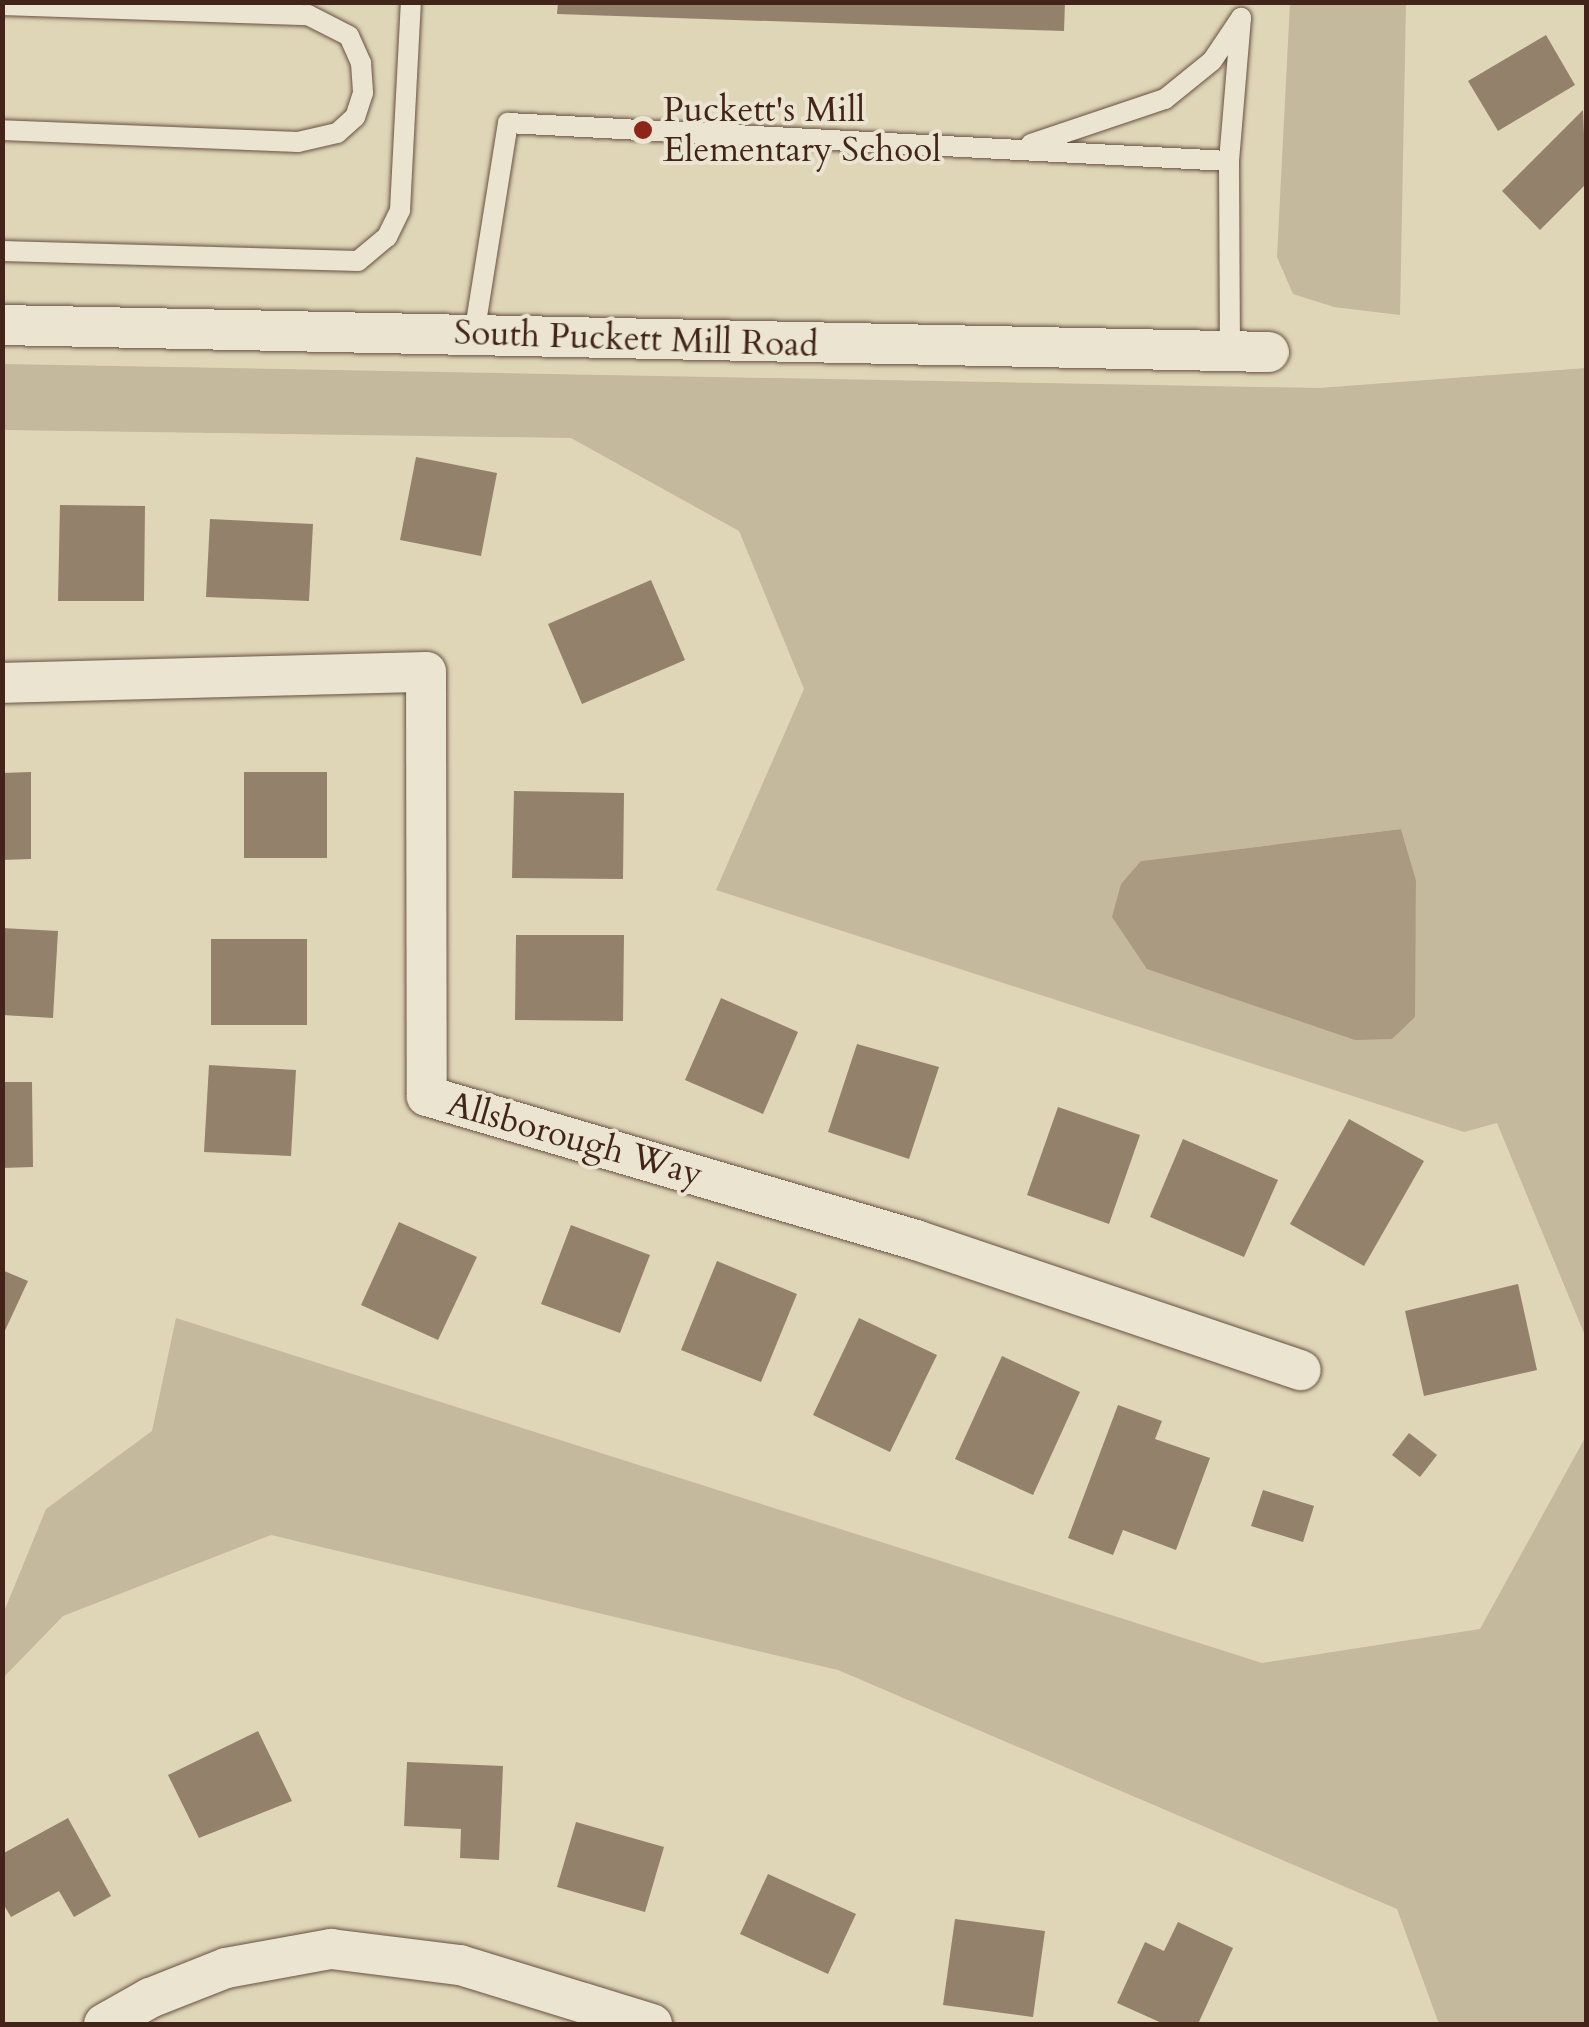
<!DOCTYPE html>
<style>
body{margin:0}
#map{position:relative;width:1589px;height:2027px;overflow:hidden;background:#dfd6b8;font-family:Cardo,serif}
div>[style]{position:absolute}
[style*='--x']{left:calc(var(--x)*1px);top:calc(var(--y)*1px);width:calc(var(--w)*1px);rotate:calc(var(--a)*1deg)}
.green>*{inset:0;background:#c4b89d}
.water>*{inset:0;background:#aa9a82}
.building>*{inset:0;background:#94816b}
.roads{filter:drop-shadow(0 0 2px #695140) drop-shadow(0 0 2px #695140)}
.lane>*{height:20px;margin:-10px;padding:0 10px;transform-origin:10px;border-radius:10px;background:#eae4d1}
.street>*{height:40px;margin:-20px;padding:0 20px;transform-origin:20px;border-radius:20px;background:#eae4d1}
.dots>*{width:28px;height:28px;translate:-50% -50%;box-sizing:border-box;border:5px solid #eae4d1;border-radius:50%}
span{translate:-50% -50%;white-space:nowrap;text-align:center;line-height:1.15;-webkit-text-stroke:8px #eae4d1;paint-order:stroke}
.poi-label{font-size:35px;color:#422518}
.left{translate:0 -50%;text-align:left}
.street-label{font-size:35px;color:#422518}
.frame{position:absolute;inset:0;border:5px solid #422518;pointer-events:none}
</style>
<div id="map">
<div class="green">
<div style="clip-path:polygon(1290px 3px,1406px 3px,1400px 315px,1334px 307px,1293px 294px,1277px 257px)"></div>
<div style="clip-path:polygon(evenodd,3px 364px,1319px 388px,1586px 368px,1586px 1338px,1497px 1123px,1464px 1132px,716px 890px,804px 689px,739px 531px,571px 438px,3px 430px,3px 364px,1401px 829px,1416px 880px,1415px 934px,1141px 861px,1401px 829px)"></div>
<div style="clip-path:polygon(176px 1318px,1262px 1663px,1480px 1629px,1586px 1436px,1586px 2024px,1439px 2024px,1397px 1909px,838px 1670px,271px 1535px,63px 1616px,3px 1678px,3px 1614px,46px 1509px,152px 1431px)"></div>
</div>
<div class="water">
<div style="clip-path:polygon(1401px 829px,1416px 880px,1415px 1017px,1392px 1039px,1355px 1040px,1147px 969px,1112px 917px,1121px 884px,1141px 861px)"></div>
</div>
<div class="building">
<div style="clip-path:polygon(558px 2px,1065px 2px,1064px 31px,557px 14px)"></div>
<div style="clip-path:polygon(1546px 35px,1575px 85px,1498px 131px,1468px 81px)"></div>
<div style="clip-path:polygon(1583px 110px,1586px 184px,1540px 230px,1502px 191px)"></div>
<div style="clip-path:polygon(416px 457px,497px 473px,481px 556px,400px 540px)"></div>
<div style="clip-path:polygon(60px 505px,145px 506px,144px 601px,58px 601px)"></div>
<div style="clip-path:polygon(210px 519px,313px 524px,309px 601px,206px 597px)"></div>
<div style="clip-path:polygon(651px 580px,685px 660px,582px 704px,548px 624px)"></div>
<div style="clip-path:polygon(31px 772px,31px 859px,2px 860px,2px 773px)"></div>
<div style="clip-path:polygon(244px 772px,327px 772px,327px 858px,244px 858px)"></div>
<div style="clip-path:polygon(514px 791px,624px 793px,623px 879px,512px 878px)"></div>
<div style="clip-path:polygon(2px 928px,58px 931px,53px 1018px,2px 1015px)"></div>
<div style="clip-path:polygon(516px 935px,624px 935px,623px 1021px,515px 1020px)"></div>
<div style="clip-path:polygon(211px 939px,307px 939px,307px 1025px,211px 1025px)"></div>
<div style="clip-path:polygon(721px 998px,798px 1032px,763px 1114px,685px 1080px)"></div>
<div style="clip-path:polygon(857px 1044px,939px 1067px,909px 1159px,828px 1132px)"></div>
<div style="clip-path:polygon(209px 1065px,296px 1070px,291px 1156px,204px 1152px)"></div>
<div style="clip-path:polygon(2px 1082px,32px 1082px,33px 1167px,2px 1168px)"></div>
<div style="clip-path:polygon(1058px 1107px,1140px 1135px,1109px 1224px,1027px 1195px)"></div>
<div style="clip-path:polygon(1349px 1119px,1424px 1161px,1364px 1266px,1290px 1224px)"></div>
<div style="clip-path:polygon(1183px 1139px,1278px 1180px,1244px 1257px,1150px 1217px)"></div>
<div style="clip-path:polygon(399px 1222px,477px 1257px,438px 1340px,361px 1305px)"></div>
<div style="clip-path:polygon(571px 1225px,650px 1255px,620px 1333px,541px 1304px)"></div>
<div style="clip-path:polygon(717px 1261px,797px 1294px,761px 1382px,681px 1350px)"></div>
<div style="clip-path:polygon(2px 1270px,28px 1281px,2px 1337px)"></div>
<div style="clip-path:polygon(1518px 1284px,1537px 1370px,1424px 1396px,1405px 1311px)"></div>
<div style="clip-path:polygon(859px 1318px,937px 1355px,890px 1452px,813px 1415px)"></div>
<div style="clip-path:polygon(1002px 1356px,1080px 1392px,1033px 1495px,955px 1459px)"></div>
<div style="clip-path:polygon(1118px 1405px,1162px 1421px,1155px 1439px,1210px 1458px,1176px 1550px,1123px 1530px,1113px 1555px,1068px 1538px)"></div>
<div style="clip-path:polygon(1409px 1433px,1437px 1455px,1420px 1477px,1392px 1455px)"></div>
<div style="clip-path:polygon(1263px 1490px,1314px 1506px,1303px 1542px,1251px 1526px)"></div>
<div style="clip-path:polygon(258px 1731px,292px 1801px,199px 1838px,168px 1775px)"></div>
<div style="clip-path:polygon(407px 1762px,503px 1766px,499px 1860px,460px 1858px,461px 1829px,404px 1826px)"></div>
<div style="clip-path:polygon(68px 1818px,111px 1896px,74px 1917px,59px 1891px,11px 1917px,2px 1902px,2px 1854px)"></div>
<div style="clip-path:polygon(576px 1822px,664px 1847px,645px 1912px,557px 1887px)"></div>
<div style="clip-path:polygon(768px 1874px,856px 1914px,828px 1974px,740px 1934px)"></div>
<div style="clip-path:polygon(955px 1919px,1045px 1931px,1033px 2017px,943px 2005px)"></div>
<div style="clip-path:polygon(1178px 1922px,1233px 1948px,1198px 2024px,1164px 2024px,1117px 2003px,1145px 1942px,1164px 1951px)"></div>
</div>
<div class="roads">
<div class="lane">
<div style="--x:2;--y:5;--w:306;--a:1.9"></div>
<div style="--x:308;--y:15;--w:46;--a:27.1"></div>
<div style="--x:349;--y:36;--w:30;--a:66"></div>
<div style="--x:361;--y:63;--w:30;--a:86"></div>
<div style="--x:363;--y:93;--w:25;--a:108"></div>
<div style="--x:355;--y:117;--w:24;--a:138"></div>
<div style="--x:337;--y:133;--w:40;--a:167"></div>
<div style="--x:298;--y:142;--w:296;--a:-177.7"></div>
<div style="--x:1031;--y:144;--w:141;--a:-18.6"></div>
<div style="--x:1165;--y:99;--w:60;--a:-39"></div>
<div style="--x:1212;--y:61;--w:52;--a:-56"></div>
<div style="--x:1241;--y:18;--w:144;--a:94.8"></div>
<div style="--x:2;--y:251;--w:356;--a:1.6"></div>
<div style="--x:358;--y:261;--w:38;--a:-40"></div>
<div style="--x:387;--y:237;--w:30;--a:-64"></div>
<div style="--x:400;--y:210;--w:208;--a:-87"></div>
<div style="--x:474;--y:335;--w:215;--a:-80.9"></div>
<div style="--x:508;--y:123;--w:722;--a:3.02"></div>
<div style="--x:1229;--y:161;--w:190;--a:89.7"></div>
</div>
<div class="street">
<div style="--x:2;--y:325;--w:1267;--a:1.22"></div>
<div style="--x:2;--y:683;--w:424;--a:-1.5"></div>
<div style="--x:426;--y:672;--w:424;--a:89.9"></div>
<div style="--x:427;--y:1096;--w:510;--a:16.41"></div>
<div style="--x:916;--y:1240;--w:406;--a:18.7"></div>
<div style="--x:104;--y:2024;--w:53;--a:-29.5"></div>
<div style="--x:150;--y:1998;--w:82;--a:-21.5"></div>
<div style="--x:226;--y:1968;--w:107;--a:-10.3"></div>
<div style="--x:331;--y:1949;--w:130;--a:7.1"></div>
<div style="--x:460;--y:1965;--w:201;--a:17.1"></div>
</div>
</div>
<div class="dots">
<div style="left:643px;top:130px;background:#8f2418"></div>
</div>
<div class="poi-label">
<span class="left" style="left:663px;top:130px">Puckett's Mill<br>Elementary School</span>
</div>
<div class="street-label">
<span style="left:636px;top:339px;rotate:2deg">South Puckett Mill Road</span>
<span style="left:575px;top:1139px;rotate:16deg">Allsborough Way</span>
</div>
<div class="frame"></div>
</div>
